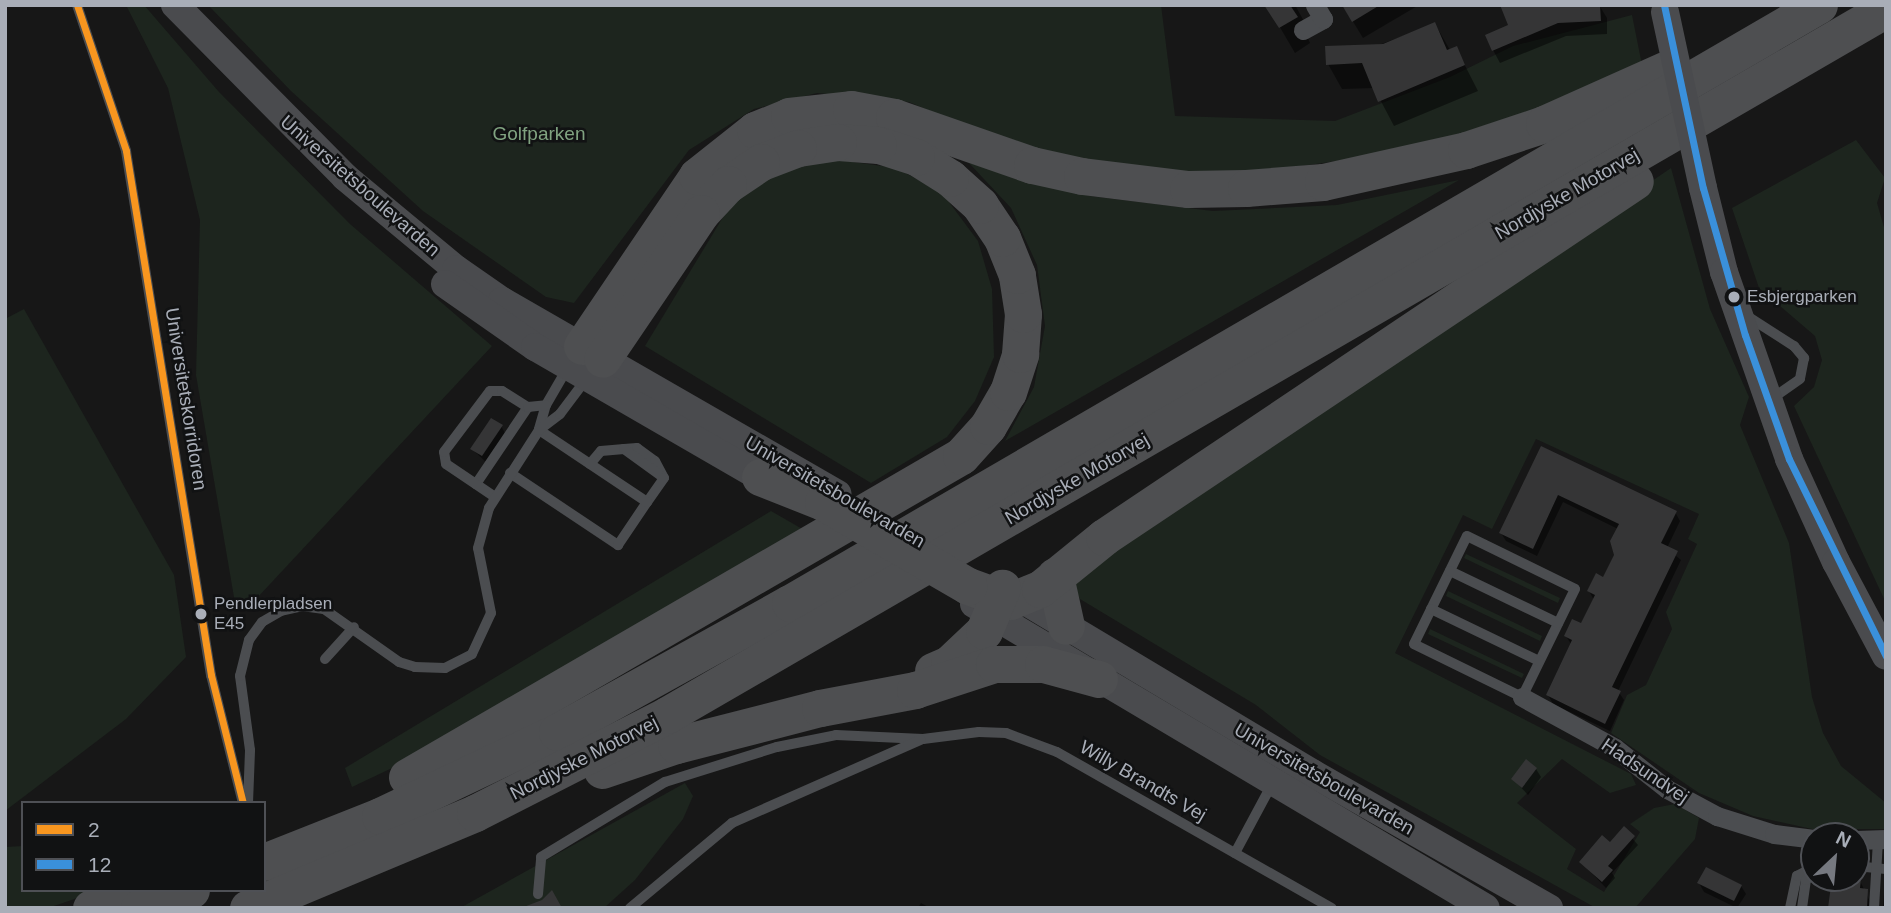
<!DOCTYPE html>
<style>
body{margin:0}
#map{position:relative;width:1891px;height:913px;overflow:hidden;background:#171717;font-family:Arial,sans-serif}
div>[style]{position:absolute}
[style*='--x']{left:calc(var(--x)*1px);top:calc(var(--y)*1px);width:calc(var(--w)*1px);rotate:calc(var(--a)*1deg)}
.green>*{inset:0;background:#1d251e}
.shadow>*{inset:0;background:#0007}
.building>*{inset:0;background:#353536}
.lane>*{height:10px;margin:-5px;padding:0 5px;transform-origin:5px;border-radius:5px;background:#4b4d50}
.street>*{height:19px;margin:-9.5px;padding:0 9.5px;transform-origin:9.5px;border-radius:9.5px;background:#4b4d50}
.secondary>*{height:28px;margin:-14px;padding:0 14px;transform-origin:14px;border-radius:14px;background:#4a4b4e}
.highway>*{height:37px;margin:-18.5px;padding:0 18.5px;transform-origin:18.5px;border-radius:18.5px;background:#4e4f51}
.secondary-bridge>*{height:28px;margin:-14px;padding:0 14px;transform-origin:14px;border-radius:14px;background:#4a4b4e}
.highway-bridge>*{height:37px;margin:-18.5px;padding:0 18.5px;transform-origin:18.5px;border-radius:18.5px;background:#4e4f51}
.bus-1>*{height:7px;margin:-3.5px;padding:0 3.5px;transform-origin:3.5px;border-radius:3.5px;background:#f8961f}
.bus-2>*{height:7px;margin:-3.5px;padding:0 3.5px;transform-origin:3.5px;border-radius:3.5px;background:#3a90db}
.dots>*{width:19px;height:19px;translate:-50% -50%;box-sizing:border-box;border:4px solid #111213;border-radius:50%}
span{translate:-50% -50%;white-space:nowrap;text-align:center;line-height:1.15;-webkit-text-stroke:5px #111213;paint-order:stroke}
.bus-label{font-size:17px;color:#a9aeb8}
.left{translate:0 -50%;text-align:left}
.park-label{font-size:19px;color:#80a380}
.street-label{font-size:19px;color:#a9aeb8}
.frame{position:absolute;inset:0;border:7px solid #a9aeb8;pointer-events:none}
.legend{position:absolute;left:21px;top:801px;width:245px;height:91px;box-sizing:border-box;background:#111213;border:2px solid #4e5055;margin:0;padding:9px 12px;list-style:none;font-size:21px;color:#a9aeb8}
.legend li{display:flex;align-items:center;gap:14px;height:35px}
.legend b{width:35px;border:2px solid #4e5055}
.north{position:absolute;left:1800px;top:822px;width:70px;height:70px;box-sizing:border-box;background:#111213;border:2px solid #4e5055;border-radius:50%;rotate:26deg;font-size:19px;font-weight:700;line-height:28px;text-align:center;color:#a9aeb8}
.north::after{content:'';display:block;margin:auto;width:24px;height:32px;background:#767980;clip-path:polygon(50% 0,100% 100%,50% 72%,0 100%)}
</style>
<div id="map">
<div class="green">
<div style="clip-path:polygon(126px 5px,144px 5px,219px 92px,350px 224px,492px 346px,257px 598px,235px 603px,196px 375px,200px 220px,168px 88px)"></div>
<div style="clip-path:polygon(208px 5px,1161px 5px,1175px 116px,1335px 121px,1450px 77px,1513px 46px,1632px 15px,1642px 65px,1524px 114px,1396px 153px,1257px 172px,1158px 174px,1023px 150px,909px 102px,817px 93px,754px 109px,689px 150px,574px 303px,546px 297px,423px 211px,291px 91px)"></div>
<div style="clip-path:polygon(1856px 140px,1885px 178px,1877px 203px,1886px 234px,1886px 603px,1794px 406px,1814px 387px,1822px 360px,1815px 336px,1759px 288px,1732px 208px)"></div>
<div style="clip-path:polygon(831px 159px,897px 168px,943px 194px,978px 241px,992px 289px,994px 357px,975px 401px,947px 437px,871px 483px,645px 346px,734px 199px,778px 169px)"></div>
<div style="clip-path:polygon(969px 163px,1090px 196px,1213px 211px,1337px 205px,1459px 180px,1005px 441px,1034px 387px,1045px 326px,1037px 265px,1011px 208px)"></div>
<div style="clip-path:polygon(1671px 168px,1710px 309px,1749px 397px,1740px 425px,1789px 543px,1812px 697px,1823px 733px,1841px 766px,1886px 803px,1886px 829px,1812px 829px,1753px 816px,1699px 793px,1611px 733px,1627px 695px,1646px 685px,1672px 629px,1666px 612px,1697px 544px,1688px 539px,1699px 514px,1536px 439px,1492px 529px,1463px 515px,1395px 653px,1631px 774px,1636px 785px,1610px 793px,1562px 759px,1517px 803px,1576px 849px,1567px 869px,1604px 892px,1640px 832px,1630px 824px,1654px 808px,1675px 804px,1699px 818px,1695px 839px,1635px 908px,1596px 908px,1320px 755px,1256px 705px,1080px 599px,1073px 585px,1082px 571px)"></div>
<div style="clip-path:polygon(24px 309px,174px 575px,186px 657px,126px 719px,5px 811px,5px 319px)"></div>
<div style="clip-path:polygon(771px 511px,811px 534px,409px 760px,352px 787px,345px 768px)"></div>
<div style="clip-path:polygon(1466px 554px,1560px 598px,1558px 603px,1464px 558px)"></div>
<div style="clip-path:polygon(1448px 591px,1542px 636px,1540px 641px,1446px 596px)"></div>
<div style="clip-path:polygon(1430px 629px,1524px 674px,1522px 678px,1428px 634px)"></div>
<div style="clip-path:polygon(685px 783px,693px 796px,683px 819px,635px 880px,604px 908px,460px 908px)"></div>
<div style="clip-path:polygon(23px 846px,23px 890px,101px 890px,48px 908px,5px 908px,5px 847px)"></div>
</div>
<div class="shadow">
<div style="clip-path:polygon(1267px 5px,1295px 5px,1311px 34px,1307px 36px,1310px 43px,1295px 53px)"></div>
<div style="clip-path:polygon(1343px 5px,1419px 5px,1363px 38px)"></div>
<div style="clip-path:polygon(1599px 5px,1607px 18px,1607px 34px,1566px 36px,1500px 63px,1493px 50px)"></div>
<div style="clip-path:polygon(1435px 24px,1450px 50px,1456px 48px,1478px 91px,1394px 126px,1374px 88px,1342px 89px,1328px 64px)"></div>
<div style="clip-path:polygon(501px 426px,506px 435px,487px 463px,472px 449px)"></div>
<div style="clip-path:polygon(1541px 448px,1675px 512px,1680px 521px,1667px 548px,1681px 560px,1618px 691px,1624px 700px,1610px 731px,1553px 704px,1548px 695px,1571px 644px,1566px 636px,1582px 626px,1594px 600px,1589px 591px,1604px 579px,1616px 555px,1618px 529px,1563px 502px,1537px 556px,1506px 541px,1501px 533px)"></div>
<div style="clip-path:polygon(1536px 769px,1541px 777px,1528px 795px,1513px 779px)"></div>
<div style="clip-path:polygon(1624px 829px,1638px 845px,1612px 873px,1615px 878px,1606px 888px,1581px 862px,1611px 845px)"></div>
<div style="clip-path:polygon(1833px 878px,1860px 881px,1873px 908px,1830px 908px)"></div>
<div style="clip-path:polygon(1699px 883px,1741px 886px,1746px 894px,1737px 908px,1704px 892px)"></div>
<div style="clip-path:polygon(1884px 893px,1886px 893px,1886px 908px,1883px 908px)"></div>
<div style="clip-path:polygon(921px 903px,930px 908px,918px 908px)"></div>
</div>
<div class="building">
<div style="clip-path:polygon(1264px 5px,1290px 5px,1298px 17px,1279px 28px)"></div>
<div style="clip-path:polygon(1342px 5px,1380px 5px,1352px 22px)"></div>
<div style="clip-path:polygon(1500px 5px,1600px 5px,1601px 21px,1558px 23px,1492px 51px,1485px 35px,1508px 25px)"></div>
<div style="clip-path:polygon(1435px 22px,1447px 50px,1457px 46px,1465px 65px,1378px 102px,1362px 63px,1326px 65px,1325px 46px,1383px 44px)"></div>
<div style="clip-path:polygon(491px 418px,503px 425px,482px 456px,470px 449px)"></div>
<div style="clip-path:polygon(1541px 446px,1677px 511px,1661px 543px,1678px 551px,1612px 687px,1621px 691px,1605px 724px,1546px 695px,1572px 640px,1564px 636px,1572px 619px,1581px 623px,1595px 595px,1587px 591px,1596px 573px,1603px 577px,1614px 555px,1610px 541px,1619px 524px,1558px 495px,1533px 549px,1499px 533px)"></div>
<div style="clip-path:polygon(1526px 759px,1537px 768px,1522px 788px,1511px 779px)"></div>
<div style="clip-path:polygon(1624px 826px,1635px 836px,1608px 866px,1613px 870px,1602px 882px,1579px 862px,1602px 835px,1610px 842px)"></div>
<div style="clip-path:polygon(1706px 867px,1742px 885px,1734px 901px,1697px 883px)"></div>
<div style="clip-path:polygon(1832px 878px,1861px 879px,1860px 888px,1868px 889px,1867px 908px,1828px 908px)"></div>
<div style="clip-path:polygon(552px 890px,562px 908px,521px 908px,542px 900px)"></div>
</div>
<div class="lane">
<div style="--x:77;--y:5;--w:154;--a:71.4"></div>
<div style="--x:126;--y:151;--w:531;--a:80.79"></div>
<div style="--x:211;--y:675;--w:132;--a:76"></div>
<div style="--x:1747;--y:316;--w:56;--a:32.6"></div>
<div style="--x:1794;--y:346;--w:16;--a:50"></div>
<div style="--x:1804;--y:358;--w:21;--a:101"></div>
<div style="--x:1800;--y:379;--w:35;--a:145"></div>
<div style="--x:539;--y:429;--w:25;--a:-74"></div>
<div style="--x:546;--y:405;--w:44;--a:-59.9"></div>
<div style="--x:624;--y:449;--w:13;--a:-4"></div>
<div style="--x:637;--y:448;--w:22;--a:36"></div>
<div style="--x:655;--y:461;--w:19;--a:62"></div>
<div style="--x:590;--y:464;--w:17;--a:-50"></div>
<div style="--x:601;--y:451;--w:23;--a:-5"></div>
<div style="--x:624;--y:449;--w:49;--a:35.9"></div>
<div style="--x:664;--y:478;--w:29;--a:125"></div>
<div style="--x:510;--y:473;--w:130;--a:33.7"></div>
<div style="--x:618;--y:545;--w:52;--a:-56"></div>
<div style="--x:647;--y:502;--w:130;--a:-146.3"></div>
<div style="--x:476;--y:484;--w:93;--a:-56"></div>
<div style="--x:495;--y:497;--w:59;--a:-146"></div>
<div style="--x:446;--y:464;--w:12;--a:-99"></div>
<div style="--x:444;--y:452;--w:76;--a:-53"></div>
<div style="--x:490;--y:391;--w:12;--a:0"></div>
<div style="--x:502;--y:391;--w:31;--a:32"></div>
<div style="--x:528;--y:407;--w:18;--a:-6"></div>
<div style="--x:1467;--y:536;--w:120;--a:26.1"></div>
<div style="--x:1575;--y:589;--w:120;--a:116.1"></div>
<div style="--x:1522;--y:697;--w:120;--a:-153.9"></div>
<div style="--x:1414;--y:644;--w:120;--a:-63.9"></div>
<div style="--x:1450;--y:571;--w:120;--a:25.7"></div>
<div style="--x:1431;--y:609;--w:120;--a:25.7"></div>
<div style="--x:325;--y:659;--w:43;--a:-47.8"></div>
<div style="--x:248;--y:803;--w:53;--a:-87.8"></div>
<div style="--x:250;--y:750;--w:75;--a:-97.7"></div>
<div style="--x:240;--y:676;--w:37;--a:-76"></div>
<div style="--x:249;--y:640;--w:22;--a:-54"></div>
<div style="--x:262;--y:622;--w:22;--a:-30"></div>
<div style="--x:281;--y:611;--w:22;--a:-13"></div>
<div style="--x:302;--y:606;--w:22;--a:8"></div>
<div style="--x:324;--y:609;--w:92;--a:35.2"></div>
<div style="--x:399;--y:662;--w:17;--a:17"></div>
<div style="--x:415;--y:667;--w:30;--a:2"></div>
<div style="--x:445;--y:668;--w:30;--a:-27"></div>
<div style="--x:472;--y:654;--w:45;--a:-65.1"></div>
<div style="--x:491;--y:613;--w:66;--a:-101.3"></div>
<div style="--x:478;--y:548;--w:41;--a:-74.6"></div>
<div style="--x:489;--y:508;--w:93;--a:-57.3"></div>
<div style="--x:539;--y:430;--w:26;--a:-37"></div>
<div style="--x:560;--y:414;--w:45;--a:-53.1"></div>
<div style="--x:1235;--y:853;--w:78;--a:-61.8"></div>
<div style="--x:1856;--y:866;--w:30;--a:6"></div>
<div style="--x:538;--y:894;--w:37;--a:-85"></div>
<div style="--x:541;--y:857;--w:145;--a:-31.2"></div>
<div style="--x:665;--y:782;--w:117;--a:-17.4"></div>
<div style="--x:777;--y:747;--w:60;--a:-11.5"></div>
<div style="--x:836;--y:735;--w:87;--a:2.6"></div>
<div style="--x:923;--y:739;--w:56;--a:-7.1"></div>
<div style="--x:979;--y:732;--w:27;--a:2"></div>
<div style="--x:1006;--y:733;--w:54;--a:20.4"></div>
<div style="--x:1057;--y:752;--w:316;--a:29.6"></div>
<div style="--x:630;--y:908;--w:133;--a:-39.8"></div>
<div style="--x:732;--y:823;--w:206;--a:-23.8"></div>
<div style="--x:1790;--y:908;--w:33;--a:-78"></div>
<div style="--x:1797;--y:876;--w:19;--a:-28"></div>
<div style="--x:1802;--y:908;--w:28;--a:-82"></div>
<div style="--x:1806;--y:880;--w:11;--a:-41"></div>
<div style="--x:1874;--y:908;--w:68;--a:-86.6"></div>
</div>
<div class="street">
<div style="--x:1303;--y:30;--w:23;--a:-29"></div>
<div style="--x:1323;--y:19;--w:16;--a:-120"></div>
<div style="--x:1522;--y:697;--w:106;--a:28.7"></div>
<div style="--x:1615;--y:748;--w:66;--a:38.3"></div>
<div style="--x:1667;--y:789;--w:57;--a:28.4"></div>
<div style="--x:1717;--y:816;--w:60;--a:17.5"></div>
<div style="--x:1774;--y:834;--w:40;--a:7.1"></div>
<div style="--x:1856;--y:840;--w:30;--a:-2"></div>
</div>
<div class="secondary">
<div style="--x:175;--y:5;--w:242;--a:45.3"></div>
<div style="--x:345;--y:177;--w:144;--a:39.7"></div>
<div style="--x:456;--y:269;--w:56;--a:34.8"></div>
<div style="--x:502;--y:301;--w:387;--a:29.9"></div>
<div style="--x:1703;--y:188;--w:87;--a:76"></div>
<div style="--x:1724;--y:272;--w:198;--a:70.8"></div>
<div style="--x:1789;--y:459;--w:113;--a:65.5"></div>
<div style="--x:1836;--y:562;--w:106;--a:62"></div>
<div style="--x:445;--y:284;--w:110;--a:35"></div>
<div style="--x:535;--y:347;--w:280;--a:30"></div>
<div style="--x:1008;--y:591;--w:354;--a:30.9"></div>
<div style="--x:1312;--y:773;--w:273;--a:29.7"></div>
<div style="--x:974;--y:604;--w:595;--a:30.7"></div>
</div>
<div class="highway">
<div style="--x:582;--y:346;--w:205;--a:-55.9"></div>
<div style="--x:697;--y:176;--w:74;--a:-38.4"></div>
<div style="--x:755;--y:130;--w:37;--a:-22"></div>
<div style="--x:789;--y:116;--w:62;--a:-6.4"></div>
<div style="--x:851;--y:109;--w:44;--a:10.5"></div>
<div style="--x:894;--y:117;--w:146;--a:19.2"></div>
<div style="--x:1032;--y:165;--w:51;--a:12.4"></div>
<div style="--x:1082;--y:176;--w:107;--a:7"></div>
<div style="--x:1188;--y:189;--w:58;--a:-1"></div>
<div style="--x:1246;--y:188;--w:77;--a:-4.5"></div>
<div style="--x:1323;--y:182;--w:147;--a:-12.6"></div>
<div style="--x:1466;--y:150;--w:82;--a:-18.4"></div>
<div style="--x:1544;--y:124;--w:133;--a:-24.1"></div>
<div style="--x:760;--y:477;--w:68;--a:21.6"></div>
<div style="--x:1055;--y:576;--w:51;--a:77.6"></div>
<div style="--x:968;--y:586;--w:45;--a:19.7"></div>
<div style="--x:1010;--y:601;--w:32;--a:-22"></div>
<div style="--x:1040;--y:589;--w:82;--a:-39.1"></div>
<div style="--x:1104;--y:537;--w:639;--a:-33.84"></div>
<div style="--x:933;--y:671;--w:17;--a:-24"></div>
<div style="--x:949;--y:664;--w:48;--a:-43.3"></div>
<div style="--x:984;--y:631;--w:47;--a:-67.3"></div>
<div style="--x:602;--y:770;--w:78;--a:-18.7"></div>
<div style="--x:676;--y:745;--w:149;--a:-14.4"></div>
<div style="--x:820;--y:708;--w:97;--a:-10.7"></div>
<div style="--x:915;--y:690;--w:83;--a:-18.2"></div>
<div style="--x:994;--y:664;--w:49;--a:0"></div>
<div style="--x:1043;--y:664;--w:58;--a:15"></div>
<div style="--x:407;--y:777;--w:640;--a:-30.09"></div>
<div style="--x:961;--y:456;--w:40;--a:-48"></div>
<div style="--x:988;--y:426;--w:39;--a:-60"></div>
<div style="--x:1008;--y:392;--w:40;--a:-72"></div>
<div style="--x:1020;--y:354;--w:40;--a:-85.7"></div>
<div style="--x:1023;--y:314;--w:39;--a:-99"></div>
<div style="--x:1017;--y:275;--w:40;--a:-112"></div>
<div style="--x:1002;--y:238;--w:40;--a:-124"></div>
<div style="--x:980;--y:205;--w:40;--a:-138"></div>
<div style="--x:950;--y:178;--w:40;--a:-148"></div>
<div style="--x:916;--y:157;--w:40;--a:-162"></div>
<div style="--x:878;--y:145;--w:40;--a:-175.7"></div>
<div style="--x:838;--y:142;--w:40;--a:171.5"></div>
<div style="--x:798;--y:148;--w:40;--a:159"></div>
<div style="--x:761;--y:162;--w:40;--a:146"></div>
<div style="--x:728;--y:184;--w:40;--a:133"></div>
<div style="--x:701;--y:213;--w:176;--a:124.1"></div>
<div style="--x:264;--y:862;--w:125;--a:-21.6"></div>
<div style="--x:380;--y:816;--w:196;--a:-25.4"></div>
<div style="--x:557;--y:732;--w:266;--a:-29"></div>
<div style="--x:790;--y:603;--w:1190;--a:-30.16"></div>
<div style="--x:91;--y:908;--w:57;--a:-18.4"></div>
<div style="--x:139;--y:908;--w:55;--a:-19.1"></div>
<div style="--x:248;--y:908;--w:246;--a:-22.7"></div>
<div style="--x:475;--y:813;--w:216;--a:-27"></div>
<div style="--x:667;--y:715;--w:1409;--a:-30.08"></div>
</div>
<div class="secondary-bridge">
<div style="--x:1665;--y:12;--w:180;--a:77.8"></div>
</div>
<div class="highway-bridge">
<div style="--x:823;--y:502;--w:168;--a:30.1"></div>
</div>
<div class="bus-1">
<div style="--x:77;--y:5;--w:154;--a:71.4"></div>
<div style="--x:126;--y:151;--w:531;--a:80.79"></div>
<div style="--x:211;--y:675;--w:132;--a:76"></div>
</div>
<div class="bus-2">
<div style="--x:1664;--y:5;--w:187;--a:78"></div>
<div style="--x:1703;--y:188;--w:153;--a:74.1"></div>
<div style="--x:1745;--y:335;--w:132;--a:70.5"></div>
<div style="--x:1789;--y:459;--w:220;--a:63.8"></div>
</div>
<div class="dots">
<div style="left:1734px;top:297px;background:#a9aeb8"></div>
<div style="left:201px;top:614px;background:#a9aeb8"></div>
</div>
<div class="bus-label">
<span class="left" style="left:1747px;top:297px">Esbjergparken</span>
<span class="left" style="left:214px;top:614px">Pendlerpladsen<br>E45</span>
</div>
<div class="park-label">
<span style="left:539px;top:134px">Golfparken</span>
</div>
<div class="street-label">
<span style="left:360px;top:186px;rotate:41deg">Universitetsboulevarden</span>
<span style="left:1567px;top:194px;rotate:-30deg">Nordjyske Motorvej</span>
<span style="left:186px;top:399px;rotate:81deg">Universitetskorridoren</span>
<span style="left:1077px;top:479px;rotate:-30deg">Nordjyske Motorvej</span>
<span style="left:835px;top:492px;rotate:30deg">Universitetsboulevarden</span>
<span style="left:584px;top:758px;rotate:-27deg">Nordjyske Motorvej</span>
<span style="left:1645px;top:771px;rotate:34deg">Hadsundvej</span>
<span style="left:1324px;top:779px;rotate:30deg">Universitetsboulevarden</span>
<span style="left:1143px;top:781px;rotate:30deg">Willy Brandts Vej</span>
</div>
<div class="frame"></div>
<ul class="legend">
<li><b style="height:9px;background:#f8961f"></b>2</li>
<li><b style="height:9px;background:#3a90db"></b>12</li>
</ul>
<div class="north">N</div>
</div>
